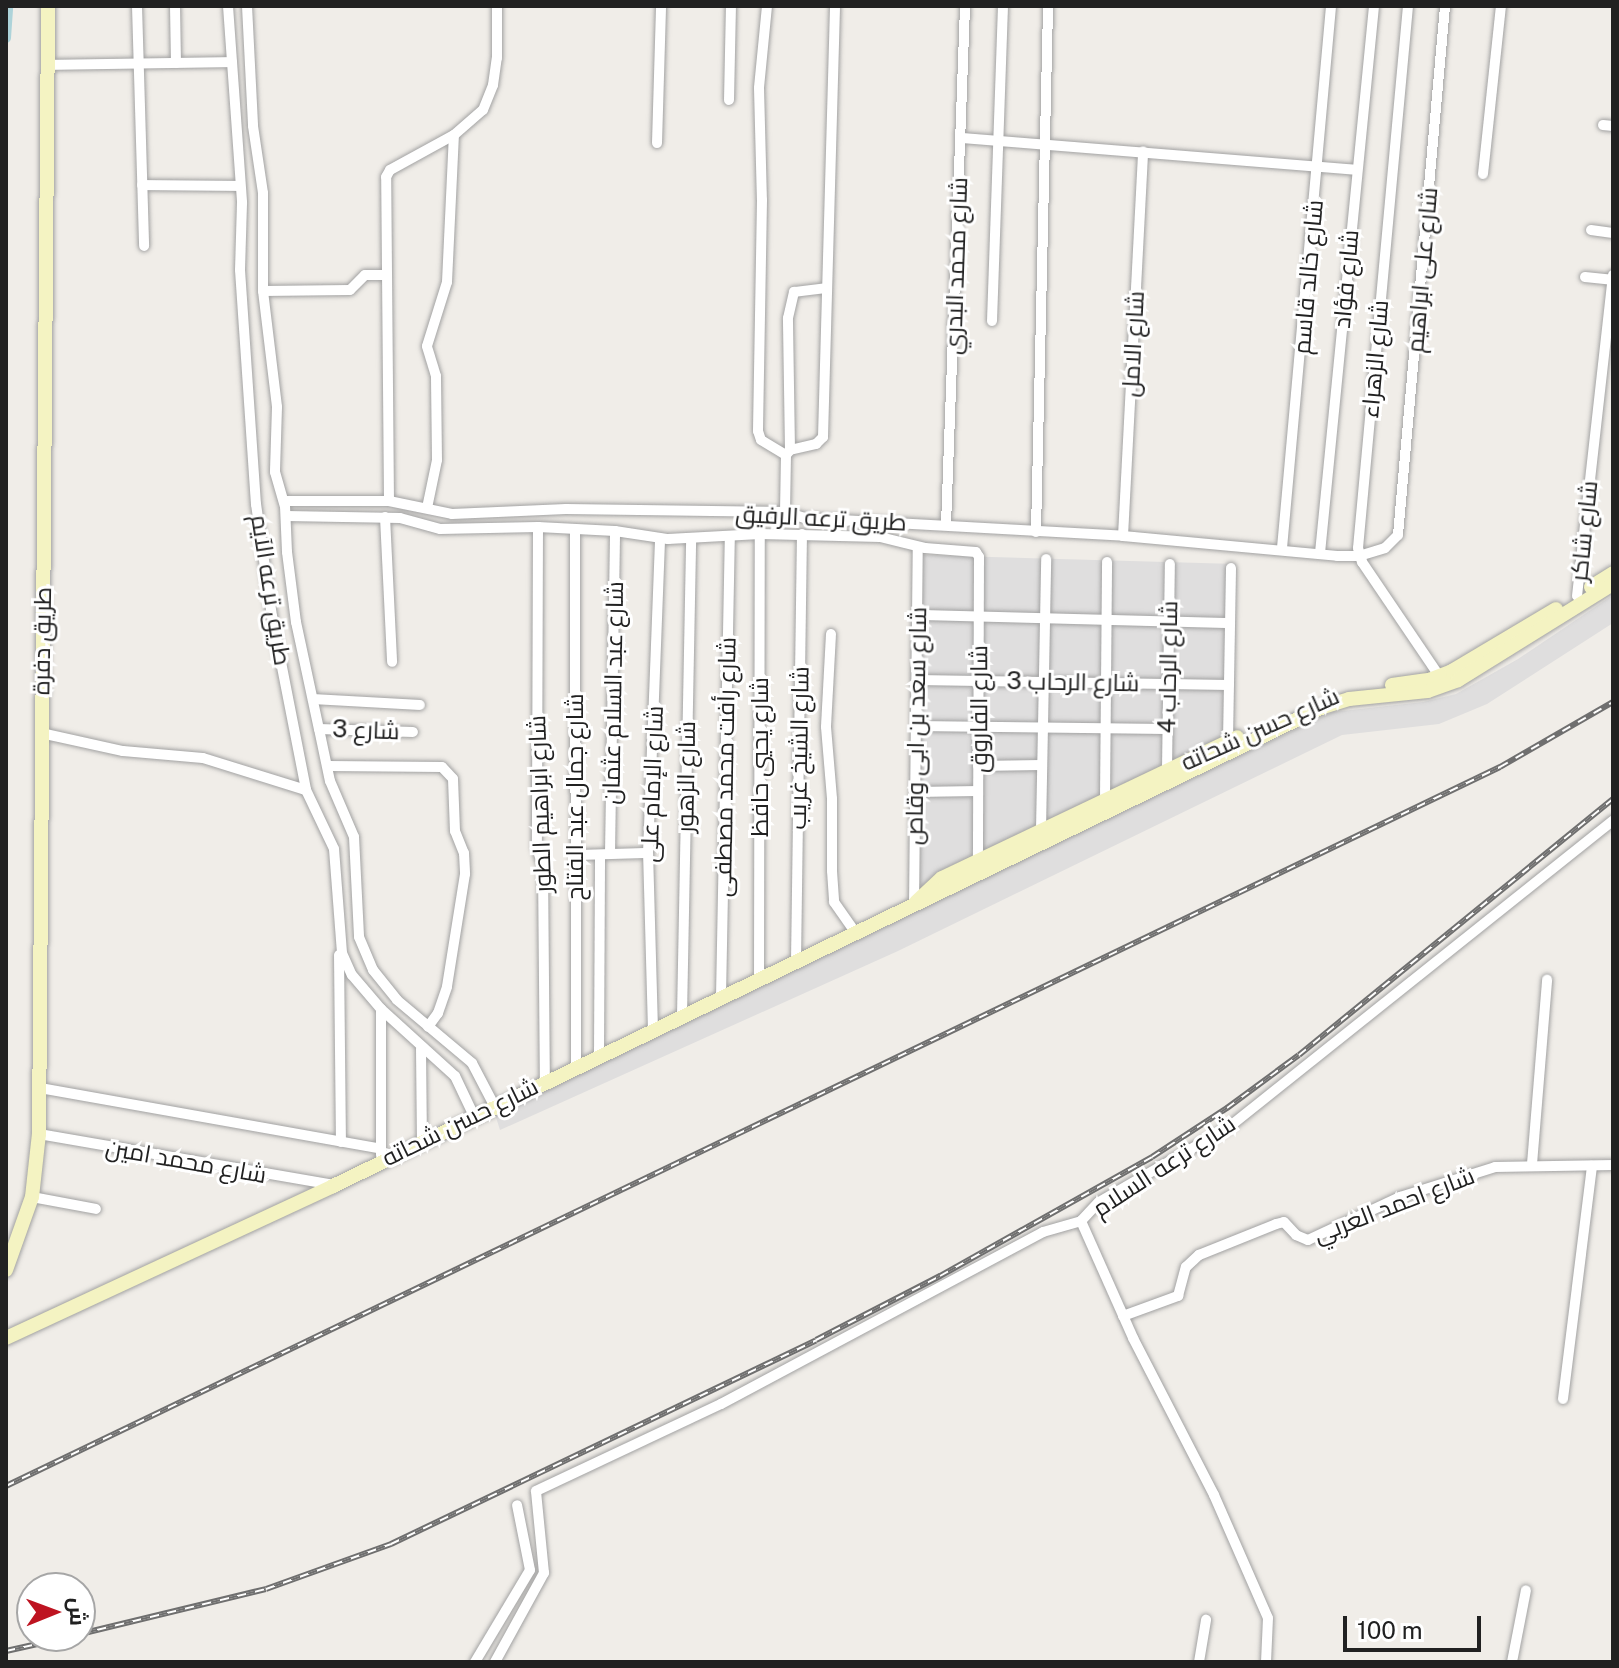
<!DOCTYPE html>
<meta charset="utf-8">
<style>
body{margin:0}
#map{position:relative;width:1619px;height:1668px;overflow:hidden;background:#f0ede8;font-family:"Public Sans",Cairo,sans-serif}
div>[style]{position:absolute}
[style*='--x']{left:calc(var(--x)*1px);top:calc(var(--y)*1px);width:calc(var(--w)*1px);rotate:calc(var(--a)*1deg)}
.residential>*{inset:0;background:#dfdede}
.canal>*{height:10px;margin:-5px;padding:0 5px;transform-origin:5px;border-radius:5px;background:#add3d9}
.roads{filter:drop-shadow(0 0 2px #a2a2a2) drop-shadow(0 0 2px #a2a2a2)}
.street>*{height:10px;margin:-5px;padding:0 5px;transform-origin:5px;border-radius:5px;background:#fff}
.secondary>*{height:14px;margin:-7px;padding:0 7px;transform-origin:7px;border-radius:7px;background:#f4f3c2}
.rail>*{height:6px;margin-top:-3px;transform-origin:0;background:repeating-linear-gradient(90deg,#fff 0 9px,#6f6f6f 0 18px);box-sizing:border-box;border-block:2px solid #6f6f6f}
span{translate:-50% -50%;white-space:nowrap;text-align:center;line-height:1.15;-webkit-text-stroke:6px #fff;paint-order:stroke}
.street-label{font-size:24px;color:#212121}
.frame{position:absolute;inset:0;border:8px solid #212121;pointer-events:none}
.north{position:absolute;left:16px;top:1572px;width:80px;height:80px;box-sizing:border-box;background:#fff;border:2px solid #a6a6a6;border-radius:50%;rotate:89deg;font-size:22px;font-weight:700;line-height:32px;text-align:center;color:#212121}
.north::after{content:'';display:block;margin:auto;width:28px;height:36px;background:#be1421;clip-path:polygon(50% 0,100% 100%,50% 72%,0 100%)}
.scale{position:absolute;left:1343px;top:1616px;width:138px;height:36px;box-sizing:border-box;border:4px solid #212121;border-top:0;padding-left:10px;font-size:24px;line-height:28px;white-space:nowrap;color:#212121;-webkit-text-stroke:6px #fff;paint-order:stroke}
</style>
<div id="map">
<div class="residential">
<div style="clip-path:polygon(923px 555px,1236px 564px,1234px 743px,926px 895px,920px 883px)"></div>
<div style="clip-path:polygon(1613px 595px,1613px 623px,1487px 704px,1439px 724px,1342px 735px,898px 951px,500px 1130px,494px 1111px,1333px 712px,1423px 702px,1456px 694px,1518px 659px)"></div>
</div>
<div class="canal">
<div style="--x:6;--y:38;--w:32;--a:-86"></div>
</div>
<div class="roads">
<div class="street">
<div style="--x:137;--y:6;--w:240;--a:88.3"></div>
<div style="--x:175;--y:6;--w:57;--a:89"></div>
<div style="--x:228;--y:6;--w:197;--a:85.9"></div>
<div style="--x:242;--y:203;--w:67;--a:91.7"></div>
<div style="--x:240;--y:270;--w:235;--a:86.1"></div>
<div style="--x:256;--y:504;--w:113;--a:81.9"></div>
<div style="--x:272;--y:616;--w:177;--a:78.9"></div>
<div style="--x:306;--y:790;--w:65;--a:64.6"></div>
<div style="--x:334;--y:849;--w:104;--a:85.6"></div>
<div style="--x:342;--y:953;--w:24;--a:66"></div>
<div style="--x:352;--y:975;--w:45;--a:49.5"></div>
<div style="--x:381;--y:1009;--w:100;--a:42.2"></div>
<div style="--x:455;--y:1076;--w:44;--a:64.6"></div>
<div style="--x:247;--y:6;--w:120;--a:87.1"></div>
<div style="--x:253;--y:126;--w:68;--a:81.5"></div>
<div style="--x:263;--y:193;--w:98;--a:90"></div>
<div style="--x:263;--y:291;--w:117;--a:83.1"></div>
<div style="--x:277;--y:407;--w:65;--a:91.8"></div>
<div style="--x:275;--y:472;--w:35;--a:74"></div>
<div style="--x:285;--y:506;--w:46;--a:87.5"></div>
<div style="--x:287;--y:552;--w:71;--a:82.7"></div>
<div style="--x:296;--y:622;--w:109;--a:77.9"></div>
<div style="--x:319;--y:729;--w:53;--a:78.1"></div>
<div style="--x:330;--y:781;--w:61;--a:66.8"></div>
<div style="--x:354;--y:837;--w:100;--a:87.1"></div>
<div style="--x:359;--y:937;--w:36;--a:67"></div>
<div style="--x:373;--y:970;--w:38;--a:51"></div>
<div style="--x:397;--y:1000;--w:98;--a:40"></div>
<div style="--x:472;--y:1063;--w:47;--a:62.4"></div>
<div style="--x:767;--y:6;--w:82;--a:95.6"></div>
<div style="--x:759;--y:88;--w:112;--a:88.5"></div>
<div style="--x:762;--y:200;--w:231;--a:91"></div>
<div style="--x:758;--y:431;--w:9;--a:72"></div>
<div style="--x:761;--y:440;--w:29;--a:31"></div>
<div style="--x:1408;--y:6;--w:544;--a:95.27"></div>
<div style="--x:1358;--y:548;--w:15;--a:74"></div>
<div style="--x:1362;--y:562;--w:143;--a:55.9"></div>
<div style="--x:47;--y:65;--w:185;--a:-0.9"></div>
<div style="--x:729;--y:100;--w:94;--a:-88.8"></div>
<div style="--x:1603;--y:125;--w:10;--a:6"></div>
<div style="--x:961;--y:138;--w:397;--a:4.6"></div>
<div style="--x:657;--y:143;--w:137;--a:-88.3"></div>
<div style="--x:1483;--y:174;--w:169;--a:-83.9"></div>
<div style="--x:142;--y:185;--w:98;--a:0.6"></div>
<div style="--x:1591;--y:230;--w:22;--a:8"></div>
<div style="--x:1585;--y:277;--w:27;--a:6"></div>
<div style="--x:263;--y:291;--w:87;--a:-0.7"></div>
<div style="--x:350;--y:290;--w:21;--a:-45"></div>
<div style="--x:365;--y:275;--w:20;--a:0"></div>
<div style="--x:992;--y:321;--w:315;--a:-88"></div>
<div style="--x:790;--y:450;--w:132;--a:-90.9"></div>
<div style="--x:788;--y:318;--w:27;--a:-77"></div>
<div style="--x:794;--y:292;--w:33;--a:-7"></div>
<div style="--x:284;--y:501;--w:105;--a:0"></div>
<div style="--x:389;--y:501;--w:64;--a:11.7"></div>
<div style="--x:452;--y:514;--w:114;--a:-2.5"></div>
<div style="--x:566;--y:509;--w:219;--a:0.8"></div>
<div style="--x:785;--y:512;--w:21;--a:17"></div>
<div style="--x:805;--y:518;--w:319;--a:3.2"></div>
<div style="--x:1123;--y:536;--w:215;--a:5.3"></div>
<div style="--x:1337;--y:556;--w:22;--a:0"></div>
<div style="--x:1359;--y:556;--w:27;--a:-17"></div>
<div style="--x:1385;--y:548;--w:18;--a:-45"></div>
<div style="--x:1398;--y:535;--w:531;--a:-84.92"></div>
<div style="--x:389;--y:501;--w:324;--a:-90.5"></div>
<div style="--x:386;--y:177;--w:8;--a:-60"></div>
<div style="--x:390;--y:170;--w:73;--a:-28.7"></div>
<div style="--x:454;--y:135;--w:38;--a:-41"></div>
<div style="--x:483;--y:110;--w:27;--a:-68"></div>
<div style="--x:493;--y:85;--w:27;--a:-82"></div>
<div style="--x:497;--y:58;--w:52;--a:-90"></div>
<div style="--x:427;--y:508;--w:49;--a:-78.2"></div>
<div style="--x:437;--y:460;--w:84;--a:-90.7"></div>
<div style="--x:436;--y:376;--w:31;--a:-107"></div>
<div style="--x:427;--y:346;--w:67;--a:-72.6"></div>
<div style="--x:447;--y:282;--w:147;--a:-87.3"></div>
<div style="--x:785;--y:512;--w:57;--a:-89"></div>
<div style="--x:786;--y:455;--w:6;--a:-51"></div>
<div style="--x:790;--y:450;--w:27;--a:-13"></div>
<div style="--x:816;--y:444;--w:10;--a:-45"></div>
<div style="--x:823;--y:437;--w:431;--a:-88.4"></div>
<div style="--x:286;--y:516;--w:114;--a:1"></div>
<div style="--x:400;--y:518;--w:41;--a:15.4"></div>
<div style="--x:440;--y:529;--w:98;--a:-1.2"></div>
<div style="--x:538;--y:527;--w:77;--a:3"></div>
<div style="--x:615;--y:531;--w:54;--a:8.6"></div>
<div style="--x:668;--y:539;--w:92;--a:-3.1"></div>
<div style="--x:760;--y:534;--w:120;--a:1.4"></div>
<div style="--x:880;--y:537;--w:46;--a:13.7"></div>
<div style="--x:925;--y:548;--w:51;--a:4.5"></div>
<div style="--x:976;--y:552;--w:6;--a:59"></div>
<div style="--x:979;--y:557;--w:304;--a:90.2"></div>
<div style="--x:385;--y:517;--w:145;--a:87.2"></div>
<div style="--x:946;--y:525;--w:519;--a:-87.9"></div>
<div style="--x:538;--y:527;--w:321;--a:90.2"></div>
<div style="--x:537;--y:848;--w:19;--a:72"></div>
<div style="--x:543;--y:866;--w:214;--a:89.5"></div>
<div style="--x:575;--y:529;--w:537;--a:89.89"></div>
<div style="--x:1036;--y:532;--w:526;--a:-88.69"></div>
<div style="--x:1123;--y:536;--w:385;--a:-87"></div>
<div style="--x:1282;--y:548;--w:544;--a:-84.83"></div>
<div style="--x:1320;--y:553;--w:550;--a:-84.36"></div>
<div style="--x:1577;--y:596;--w:323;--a:-83.6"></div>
<div style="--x:918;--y:615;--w:312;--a:1.5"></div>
<div style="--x:831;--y:634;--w:93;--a:93.1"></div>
<div style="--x:826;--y:727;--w:72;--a:85.2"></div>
<div style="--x:832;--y:799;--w:72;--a:90"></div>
<div style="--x:832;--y:871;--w:31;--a:86"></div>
<div style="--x:834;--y:902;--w:38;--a:55"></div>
<div style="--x:917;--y:680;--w:312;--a:0.9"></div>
<div style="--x:313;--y:699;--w:107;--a:3.2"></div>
<div style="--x:916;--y:726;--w:251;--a:0.7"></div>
<div style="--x:319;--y:729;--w:94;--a:1.8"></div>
<div style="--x:41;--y:733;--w:84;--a:12.4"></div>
<div style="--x:123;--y:751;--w:80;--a:5"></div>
<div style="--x:203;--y:758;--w:108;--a:17.3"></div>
<div style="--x:1228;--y:741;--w:173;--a:-89"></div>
<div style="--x:328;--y:766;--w:114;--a:0.5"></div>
<div style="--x:442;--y:767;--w:16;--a:47"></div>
<div style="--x:453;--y:779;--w:52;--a:87.8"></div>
<div style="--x:455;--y:831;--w:24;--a:68"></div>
<div style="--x:464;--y:853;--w:21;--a:87"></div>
<div style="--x:465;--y:874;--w:114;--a:99.1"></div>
<div style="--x:447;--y:987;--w:28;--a:109"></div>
<div style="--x:438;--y:1013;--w:17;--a:126"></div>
<div style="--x:978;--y:766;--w:63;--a:-0.9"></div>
<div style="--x:1167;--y:769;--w:205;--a:-89.2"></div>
<div style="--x:915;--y:792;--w:63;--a:-0.9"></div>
<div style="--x:1105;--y:799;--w:237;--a:-89.5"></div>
<div style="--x:1041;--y:830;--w:271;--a:-88.9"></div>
<div style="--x:610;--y:854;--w:323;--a:-89.1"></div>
<div style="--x:575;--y:855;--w:73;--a:-1.6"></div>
<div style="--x:914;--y:905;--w:358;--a:-89.4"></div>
<div style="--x:339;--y:955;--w:187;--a:89.4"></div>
<div style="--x:796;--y:962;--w:428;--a:-89.2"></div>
<div style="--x:759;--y:979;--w:445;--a:-89.9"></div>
<div style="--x:721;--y:997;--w:461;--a:-88.9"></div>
<div style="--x:381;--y:1009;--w:146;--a:90"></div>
<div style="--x:682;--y:1016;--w:478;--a:-88.9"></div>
<div style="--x:653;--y:1030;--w:177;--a:-91.6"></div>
<div style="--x:648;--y:853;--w:315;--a:-87.8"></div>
<div style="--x:421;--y:1049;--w:94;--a:89.4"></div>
<div style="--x:599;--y:1055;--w:200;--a:-89.7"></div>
<div style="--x:40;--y:1088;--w:346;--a:10.1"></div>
<div style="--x:39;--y:1134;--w:298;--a:9.8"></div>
<div style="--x:1532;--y:1164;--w:185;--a:-85.3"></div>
<div style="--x:32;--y:1197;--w:65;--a:10.6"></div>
<div style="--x:1081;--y:1221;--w:128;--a:66"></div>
<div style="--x:1133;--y:1338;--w:177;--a:62.7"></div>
<div style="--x:1214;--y:1495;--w:134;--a:66.3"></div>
<div style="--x:1268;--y:1618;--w:44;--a:92.6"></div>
<div style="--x:1123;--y:1316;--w:59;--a:-20"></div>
<div style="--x:1178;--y:1296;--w:30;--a:-75"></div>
<div style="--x:1186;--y:1267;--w:18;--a:-43"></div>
<div style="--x:1199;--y:1255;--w:83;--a:-21.9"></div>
<div style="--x:1276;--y:1224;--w:8;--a:-14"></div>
<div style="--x:1284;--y:1222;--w:18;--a:47"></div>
<div style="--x:1296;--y:1235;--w:13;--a:23"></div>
<div style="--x:1308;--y:1240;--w:102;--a:-25.1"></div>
<div style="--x:1400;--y:1197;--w:100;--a:-17.5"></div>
<div style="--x:1495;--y:1167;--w:118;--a:-1"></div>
<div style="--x:1563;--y:1399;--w:235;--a:-82.9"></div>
<div style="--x:475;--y:1662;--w:107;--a:-59.1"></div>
<div style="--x:530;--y:1570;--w:66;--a:-101.3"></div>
<div style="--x:495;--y:1662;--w:102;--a:-61.2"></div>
<div style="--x:544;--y:1573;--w:82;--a:-95.6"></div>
<div style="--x:536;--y:1491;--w:204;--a:-25.2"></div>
<div style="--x:721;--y:1404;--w:365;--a:-28.1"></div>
<div style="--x:1043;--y:1232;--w:40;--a:-16"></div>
<div style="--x:1081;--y:1221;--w:26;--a:-47"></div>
<div style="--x:1099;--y:1202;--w:150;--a:-30"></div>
<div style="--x:1229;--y:1127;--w:491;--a:-38.6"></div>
<div style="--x:1199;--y:1662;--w:43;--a:-80.5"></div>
<div style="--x:1512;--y:1662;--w:73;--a:-79"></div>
</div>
<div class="secondary">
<div style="--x:1591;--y:587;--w:26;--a:-32"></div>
<div style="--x:1392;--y:685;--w:37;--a:-8"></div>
<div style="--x:1429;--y:680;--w:25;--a:-21"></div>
<div style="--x:1452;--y:671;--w:121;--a:-30.8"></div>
<div style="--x:916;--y:902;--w:35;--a:-43"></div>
<div style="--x:942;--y:878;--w:327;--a:-25.5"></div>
<div style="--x:6;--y:1270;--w:77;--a:-70.4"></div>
<div style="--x:32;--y:1197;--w:63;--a:-83.7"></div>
<div style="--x:39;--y:1134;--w:1128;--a:-89.54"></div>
<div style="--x:6;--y:1338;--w:361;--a:-24.9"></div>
<div style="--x:333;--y:1186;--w:1100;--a:-25.82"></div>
<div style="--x:1323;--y:707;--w:27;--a:-17"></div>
<div style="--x:1349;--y:699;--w:79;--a:-5.8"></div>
<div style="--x:1428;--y:691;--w:32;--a:-20"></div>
<div style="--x:1458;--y:680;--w:182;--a:-31.8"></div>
</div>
</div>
<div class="rail">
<div style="--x:6;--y:1486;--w:1658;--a:-25.7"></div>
<div style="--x:1500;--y:767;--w:130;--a:-29.9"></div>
<div style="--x:80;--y:1634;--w:191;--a:-13.6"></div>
<div style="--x:266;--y:1589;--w:133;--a:-19.8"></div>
<div style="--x:391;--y:1544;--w:471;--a:-25.6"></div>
<div style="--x:816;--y:1340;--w:140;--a:-27.3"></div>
<div style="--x:940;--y:1276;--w:243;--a:-29.3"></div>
<div style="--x:1152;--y:1157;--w:90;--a:-33.2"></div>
<div style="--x:1227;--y:1108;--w:89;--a:-36.4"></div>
<div style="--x:1299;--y:1055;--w:405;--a:-39.2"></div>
<div style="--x:6;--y:1651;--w:69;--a:-12.6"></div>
</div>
<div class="street-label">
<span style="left:956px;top:266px;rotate:-88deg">شارع محمد البدري</span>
<span style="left:1422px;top:270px;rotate:-85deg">شارع على ابراهيم</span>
<span style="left:1308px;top:277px;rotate:-85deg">شارع خالد قاسم</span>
<span style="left:1346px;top:279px;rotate:-85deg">شارع فؤاد</span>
<span style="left:1133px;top:344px;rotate:-87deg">شارع الامل</span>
<span style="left:1375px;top:359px;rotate:-85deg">شارع الزهراء</span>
<span style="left:821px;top:518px;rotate:3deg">طريق ترعه الرفيق</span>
<span style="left:1584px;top:531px;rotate:-84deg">شارع شاكر</span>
<span style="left:271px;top:590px;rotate:81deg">طريق ترعه الآيم</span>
<span style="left:42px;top:641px;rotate:-89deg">طريق دفرة</span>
<span style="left:1168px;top:667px;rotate:-89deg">شارع الرحاب 4</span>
<span style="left:1073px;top:682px;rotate:1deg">شارع الرحاب 3</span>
<span style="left:613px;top:693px;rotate:-89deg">شارع عبد السلام عثمان</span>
<span style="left:979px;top:709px;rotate:-90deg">شارع الفاروق</span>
<span style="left:916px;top:726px;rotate:-89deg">شارع سعد بن ابى وقاص</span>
<span style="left:1260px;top:729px;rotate:-24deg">شارع حسن شحاته</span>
<span style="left:366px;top:730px;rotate:2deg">شارع 3</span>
<span style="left:799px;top:748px;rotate:-89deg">شارع الشيخ غريب</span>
<span style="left:760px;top:757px;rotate:-90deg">شارع يحيي حافظ</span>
<span style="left:725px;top:767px;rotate:-89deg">شارع رأفت محمد مصطفى</span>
<span style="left:686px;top:777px;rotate:-89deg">شارع الزهور</span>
<span style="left:652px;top:784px;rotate:-88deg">شارع الإمام على</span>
<span style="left:575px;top:797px;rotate:-90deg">شارع جمال عبد الفتاح</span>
<span style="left:540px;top:804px;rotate:-92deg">شارع ابراهيم الطور</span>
<span style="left:460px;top:1122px;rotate:-26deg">شارع حسن شحاته</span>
<span style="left:186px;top:1161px;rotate:10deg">شارع محمد امين</span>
<span style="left:1164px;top:1166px;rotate:-33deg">شارع ترعه السلام</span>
<span style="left:1394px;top:1205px;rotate:-21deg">شارع احمد العربي</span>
</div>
<div class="frame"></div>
<div class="north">ش</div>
<div class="scale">100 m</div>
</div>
